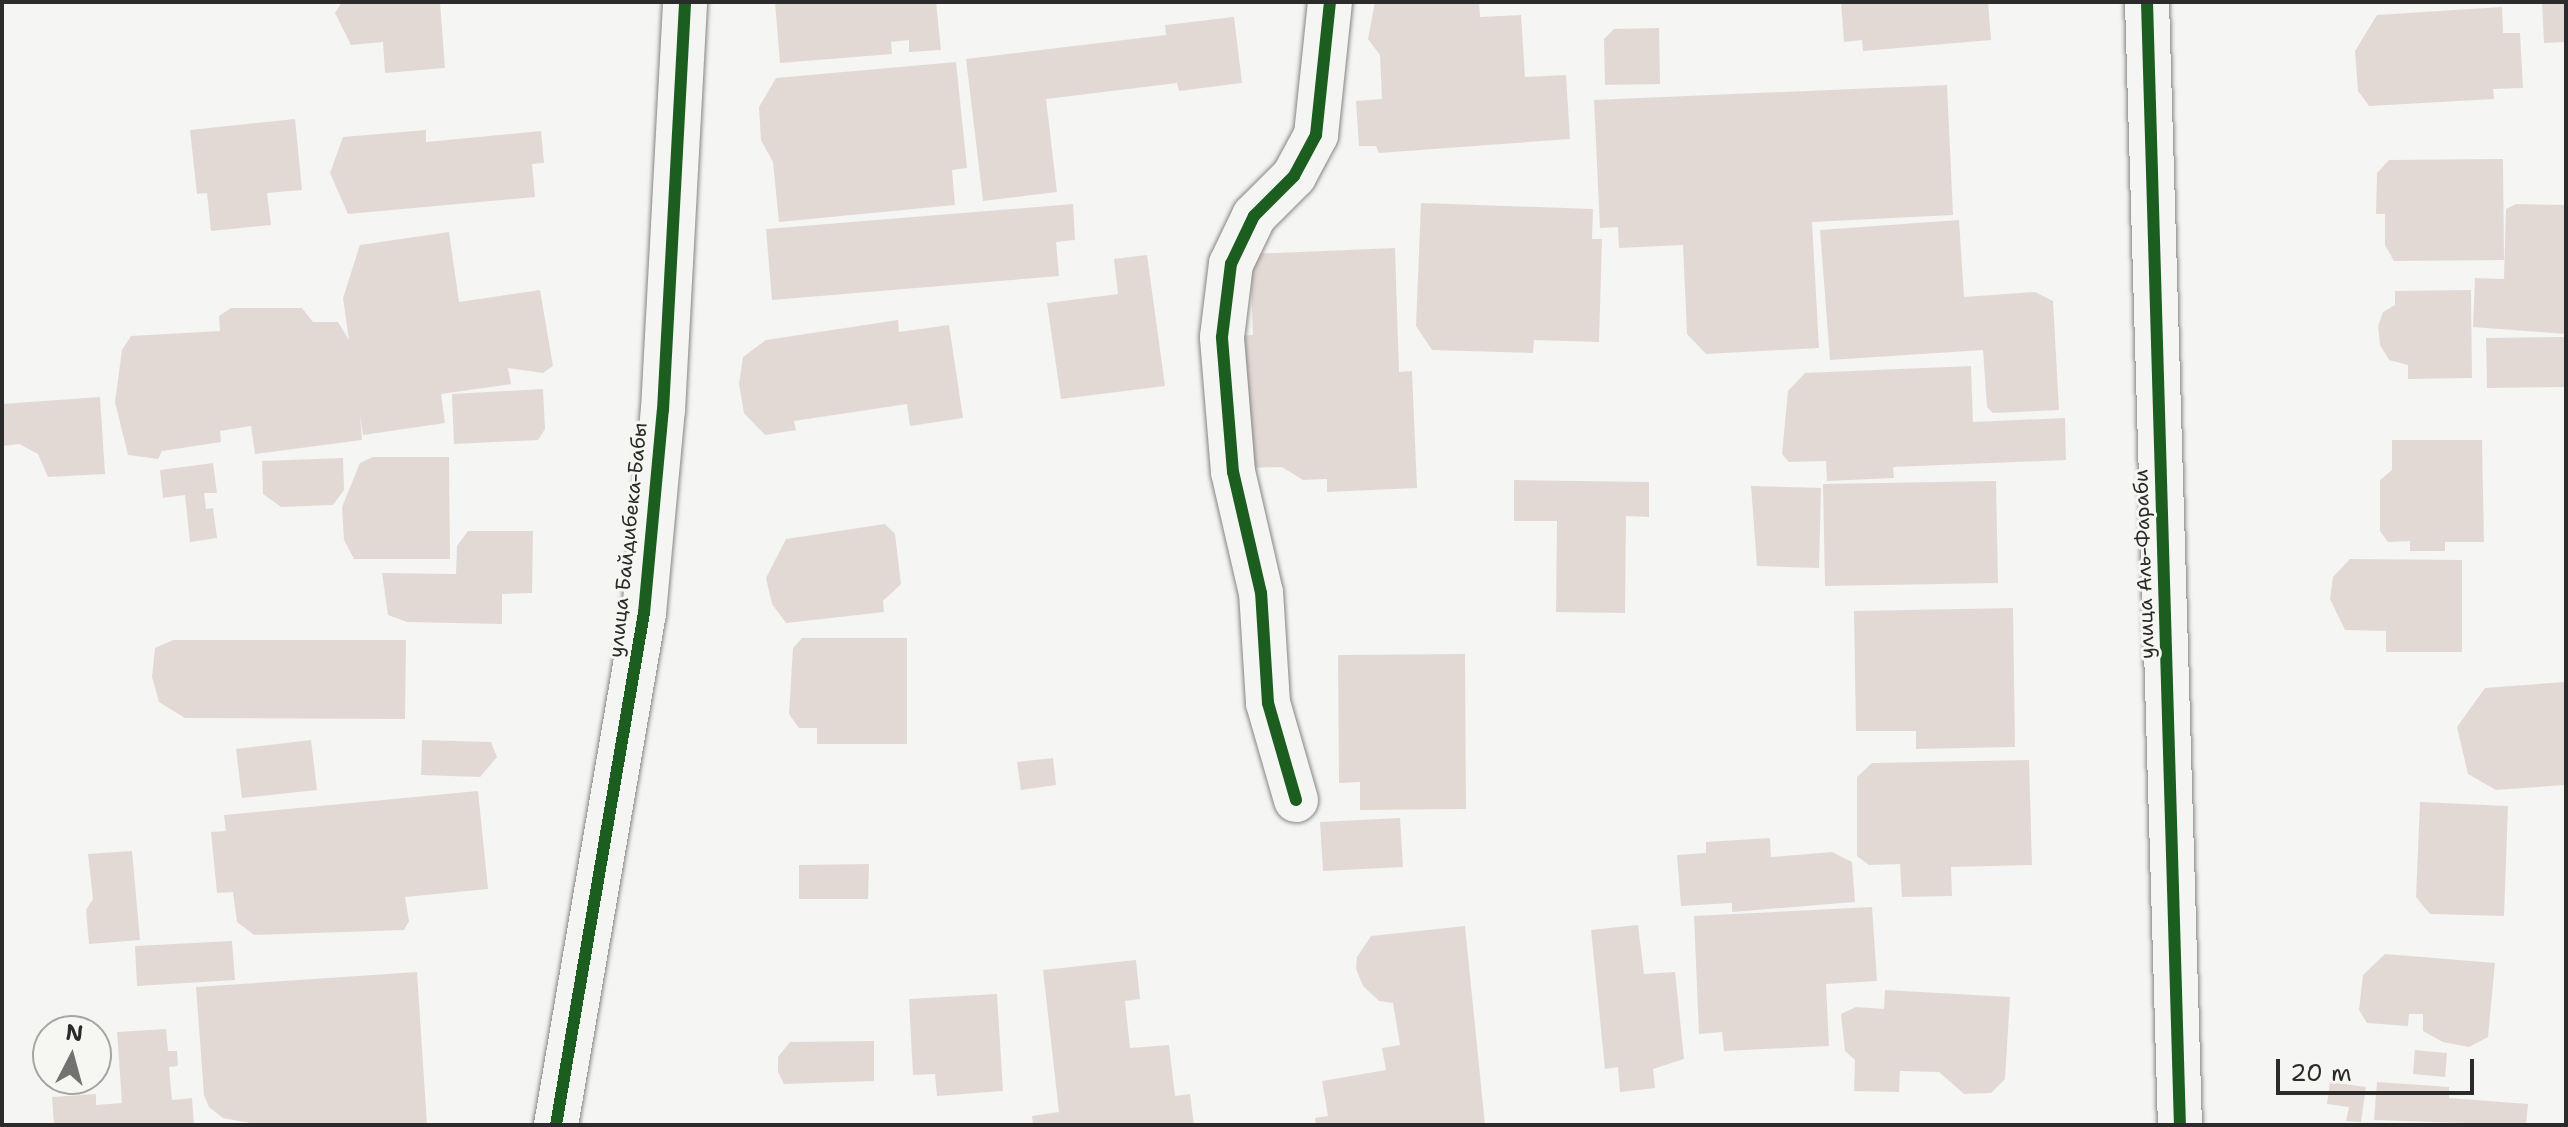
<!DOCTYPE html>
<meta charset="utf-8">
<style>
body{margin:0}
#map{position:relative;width:2568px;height:1127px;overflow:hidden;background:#f5f5f3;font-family:"Shantell Sans",sans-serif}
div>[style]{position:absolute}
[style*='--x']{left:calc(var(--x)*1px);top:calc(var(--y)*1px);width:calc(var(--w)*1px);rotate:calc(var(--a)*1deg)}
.building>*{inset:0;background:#e3d9d4}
.roads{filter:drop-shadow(0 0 2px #868685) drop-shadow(0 0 2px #868685)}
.street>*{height:44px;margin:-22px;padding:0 22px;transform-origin:22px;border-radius:22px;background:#f5f5f3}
.cycleway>*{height:12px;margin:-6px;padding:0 6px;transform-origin:6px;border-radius:6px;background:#1b5e20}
span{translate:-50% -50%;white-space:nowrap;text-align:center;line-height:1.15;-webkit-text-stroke:6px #f6f6f2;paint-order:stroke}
.street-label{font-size:20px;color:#2b2b2b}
.frame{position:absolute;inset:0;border:4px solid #2b2b2b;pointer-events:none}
.north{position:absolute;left:32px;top:1015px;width:80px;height:80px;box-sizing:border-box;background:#f6f6f2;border:2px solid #a5a5a2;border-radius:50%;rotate:6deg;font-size:22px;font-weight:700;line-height:32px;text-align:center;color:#2b2b2b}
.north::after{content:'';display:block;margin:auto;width:28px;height:36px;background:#727271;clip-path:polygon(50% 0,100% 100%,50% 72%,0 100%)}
.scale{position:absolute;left:2276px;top:1059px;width:198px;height:36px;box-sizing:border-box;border:4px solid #2b2b2b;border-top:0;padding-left:10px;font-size:24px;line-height:28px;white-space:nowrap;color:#2b2b2b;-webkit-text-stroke:6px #f6f6f2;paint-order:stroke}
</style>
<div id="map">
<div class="building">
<div style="clip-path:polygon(342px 2px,440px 2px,445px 68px,385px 73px,383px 42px,351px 45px,335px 13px)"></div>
<div style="clip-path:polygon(775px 2px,936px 2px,941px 50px,909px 52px,909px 40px,891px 42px,892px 54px,780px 63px)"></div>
<div style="clip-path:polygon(1375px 2px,1479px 2px,1480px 17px,1521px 15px,1525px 77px,1566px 75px,1570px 139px,1379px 153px,1376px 146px,1359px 146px,1356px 101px,1382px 99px,1380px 55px,1368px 39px)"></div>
<div style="clip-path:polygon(1841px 2px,1988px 2px,1991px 40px,1863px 51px,1862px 40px,1844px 42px)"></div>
<div style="clip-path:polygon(2542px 2px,2566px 2px,2566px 42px,2544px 43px)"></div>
<div style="clip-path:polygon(2502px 7px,2503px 33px,2520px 33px,2523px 88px,2493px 89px,2494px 99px,2369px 106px,2358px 91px,2355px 51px,2377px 15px)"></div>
<div style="clip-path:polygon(1234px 17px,1242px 83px,1179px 91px,1177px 83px,1046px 99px,1057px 192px,983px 201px,966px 59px,1166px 35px,1165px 25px)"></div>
<div style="clip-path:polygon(1659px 28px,1660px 84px,1605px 85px,1604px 39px,1614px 29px)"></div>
<div style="clip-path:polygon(956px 62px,967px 168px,952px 170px,955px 205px,779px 222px,773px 162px,761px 140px,759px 107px,776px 78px)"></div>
<div style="clip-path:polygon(1947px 85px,1953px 215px,1812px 222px,1819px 348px,1706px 354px,1687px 334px,1683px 245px,1619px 248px,1618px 227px,1600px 228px,1594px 100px)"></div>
<div style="clip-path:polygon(295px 119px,302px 190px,267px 193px,271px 225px,211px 231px,207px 193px,197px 194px,190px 130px)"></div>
<div style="clip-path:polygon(426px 130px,426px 142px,541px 131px,544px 163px,532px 164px,535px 197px,348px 214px,330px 173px,343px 137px)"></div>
<div style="clip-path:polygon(2503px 159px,2504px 260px,2394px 261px,2385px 245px,2385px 214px,2376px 214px,2377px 173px,2389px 160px)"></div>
<div style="clip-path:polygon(1421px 203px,1593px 209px,1592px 239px,1602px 239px,1599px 342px,1534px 340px,1533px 353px,1432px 350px,1416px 326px)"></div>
<div style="clip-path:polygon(1073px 204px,1075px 240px,1056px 242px,1059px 276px,772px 300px,766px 229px)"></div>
<div style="clip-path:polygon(2516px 204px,2566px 205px,2566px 334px,2473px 327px,2475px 278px,2504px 279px,2506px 209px)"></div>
<div style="clip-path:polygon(1959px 220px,1964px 297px,2035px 292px,2053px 301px,2059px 410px,1993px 413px,1987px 407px,1983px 350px,1830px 360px,1820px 230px)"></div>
<div style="clip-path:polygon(449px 232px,459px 302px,540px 290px,553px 366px,543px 373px,508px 368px,511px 384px,441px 394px,445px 423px,363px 435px,360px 415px,362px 440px,255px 454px,251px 426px,220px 431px,221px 442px,162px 451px,158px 459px,128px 455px,115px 402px,122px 350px,131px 336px,220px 331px,219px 316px,231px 308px,302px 308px,313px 322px,338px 322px,349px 340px,343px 298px,360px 245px)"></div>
<div style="clip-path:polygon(1395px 248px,1399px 372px,1412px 371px,1417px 488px,1327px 492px,1327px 479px,1303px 480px,1282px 467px,1244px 468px,1239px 336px,1253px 335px,1250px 254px)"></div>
<div style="clip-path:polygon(1147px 255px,1165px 386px,1061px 399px,1047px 303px,1118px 294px,1114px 259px)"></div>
<div style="clip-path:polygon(2471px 290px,2472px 378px,2408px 379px,2408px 365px,2389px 360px,2380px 345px,2378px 326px,2383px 312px,2395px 305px,2395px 291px)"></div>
<div style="clip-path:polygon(898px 320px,899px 332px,949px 325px,963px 418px,910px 426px,907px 404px,794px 421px,796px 430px,765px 435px,744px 413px,739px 384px,743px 357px,766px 340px)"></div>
<div style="clip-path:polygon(2566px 337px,2566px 387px,2487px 388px,2486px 338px)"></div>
<div style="clip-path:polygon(1971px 366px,1973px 422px,2065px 418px,2066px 460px,1893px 467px,1894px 478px,1827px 481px,1826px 461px,1789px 462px,1782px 454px,1788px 391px,1805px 373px)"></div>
<div style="clip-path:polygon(543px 389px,545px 429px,538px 440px,454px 444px,452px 394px)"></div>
<div style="clip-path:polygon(100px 397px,105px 474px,48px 477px,38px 454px,19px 444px,3px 446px,2px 404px)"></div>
<div style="clip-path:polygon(2392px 440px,2482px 440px,2484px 542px,2445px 542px,2445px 551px,2410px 551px,2410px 541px,2388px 542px,2380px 531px,2380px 480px,2392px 470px)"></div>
<div style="clip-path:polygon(373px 457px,449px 457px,450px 559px,354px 559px,344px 540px,342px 507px,360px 463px)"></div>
<div style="clip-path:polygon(343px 458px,344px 490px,333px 505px,281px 507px,263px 494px,262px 461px)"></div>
<div style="clip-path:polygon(213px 463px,217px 493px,204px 493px,206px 509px,213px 508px,217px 538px,190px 542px,185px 495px,163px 498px,160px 470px)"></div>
<div style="clip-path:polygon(1514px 480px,1649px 482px,1649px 517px,1626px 516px,1625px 613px,1556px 612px,1557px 521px,1514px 521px)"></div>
<div style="clip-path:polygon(1996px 481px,1998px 583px,1825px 586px,1823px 484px)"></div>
<div style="clip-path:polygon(1751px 486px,1821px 488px,1819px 568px,1757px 566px)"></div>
<div style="clip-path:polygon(885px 524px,895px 534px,901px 584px,883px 601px,884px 612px,786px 623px,772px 604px,766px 578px,786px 539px)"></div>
<div style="clip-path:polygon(468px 531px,533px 531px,532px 593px,502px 594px,502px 624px,407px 622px,388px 615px,382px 573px,456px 574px,457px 546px)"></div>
<div style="clip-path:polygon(2350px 559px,2462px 560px,2462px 652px,2386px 652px,2386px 631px,2345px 630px,2330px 599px,2333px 577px)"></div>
<div style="clip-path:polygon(2013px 608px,2015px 747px,1916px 749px,1916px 731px,1856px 731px,1854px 611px)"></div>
<div style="clip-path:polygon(802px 638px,907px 638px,907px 744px,817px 744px,817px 728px,799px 728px,789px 714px,793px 648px)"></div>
<div style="clip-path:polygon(173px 640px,406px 640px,405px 719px,185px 718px,159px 702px,152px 677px,155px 648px)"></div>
<div style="clip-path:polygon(1465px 654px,1466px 809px,1360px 810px,1360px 782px,1339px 783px,1338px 655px)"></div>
<div style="clip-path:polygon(2564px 682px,2566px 785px,2496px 790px,2468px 774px,2457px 727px,2485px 688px)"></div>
<div style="clip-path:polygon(311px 740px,317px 790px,242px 798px,236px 749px)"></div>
<div style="clip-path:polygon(422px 740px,491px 742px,497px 757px,480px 777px,421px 775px)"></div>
<div style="clip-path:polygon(1053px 758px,1056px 785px,1021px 790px,1017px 762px)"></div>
<div style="clip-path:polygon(2029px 760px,2032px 865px,1951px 867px,1952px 896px,1902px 897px,1900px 864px,1869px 865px,1857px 856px,1857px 777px,1872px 763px)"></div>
<div style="clip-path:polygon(478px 791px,488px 889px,405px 897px,409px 921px,404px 930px,254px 935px,237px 922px,233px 892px,217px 893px,211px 832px,226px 831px,224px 815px)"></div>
<div style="clip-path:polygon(2420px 802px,2508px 806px,2504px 916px,2430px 914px,2416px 897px)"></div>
<div style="clip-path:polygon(1400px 818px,1403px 867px,1323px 871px,1320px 822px)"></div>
<div style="clip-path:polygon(1770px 838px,1771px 857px,1832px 852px,1852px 862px,1855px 902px,1732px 912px,1732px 903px,1681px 906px,1677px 855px,1706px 853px,1706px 842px)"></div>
<div style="clip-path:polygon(132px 851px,140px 940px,89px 944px,86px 910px,93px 899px,88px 854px)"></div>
<div style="clip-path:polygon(869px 864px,868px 899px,799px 899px,799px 865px)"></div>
<div style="clip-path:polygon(1872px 907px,1877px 981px,1826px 984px,1829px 1046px,1724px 1051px,1722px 1032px,1699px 1034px,1694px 916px)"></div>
<div style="clip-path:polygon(1638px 925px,1644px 974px,1675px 972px,1684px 1059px,1653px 1069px,1655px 1088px,1620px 1092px,1618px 1067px,1605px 1069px,1591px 930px)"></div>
<div style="clip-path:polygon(1465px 926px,1485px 1125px,1316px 1125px,1315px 1118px,1328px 1116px,1322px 1081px,1386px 1070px,1382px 1048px,1400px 1045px,1393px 1003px,1379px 1001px,1363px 986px,1356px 969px,1357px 957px,1371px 936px)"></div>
<div style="clip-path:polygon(232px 941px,235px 980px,137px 986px,135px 946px)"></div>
<div style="clip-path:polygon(2385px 954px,2495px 963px,2488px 1037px,2469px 1047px,2443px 1042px,2423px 1031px,2423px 1014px,2409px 1014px,2408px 1026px,2367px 1023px,2359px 1010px,2363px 975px)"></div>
<div style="clip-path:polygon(1136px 960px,1140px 999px,1125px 1001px,1130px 1048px,1169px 1045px,1175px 1096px,1190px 1094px,1194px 1125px,1033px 1125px,1032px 1116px,1059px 1112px,1043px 970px)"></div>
<div style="clip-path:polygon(417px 972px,427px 1125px,261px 1125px,223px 1118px,209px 1107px,204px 1095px,196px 987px)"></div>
<div style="clip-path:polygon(1885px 990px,2010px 997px,2005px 1079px,1991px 1093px,1964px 1094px,1939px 1072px,1900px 1071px,1899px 1092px,1854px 1091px,1855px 1060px,1845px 1051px,1841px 1014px,1856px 1007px,1884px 1009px)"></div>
<div style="clip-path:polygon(997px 994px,1003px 1091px,937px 1096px,935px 1074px,913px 1075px,909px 999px)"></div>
<div style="clip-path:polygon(166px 1029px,168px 1051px,177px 1051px,178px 1066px,169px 1067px,172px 1100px,192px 1098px,194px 1125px,54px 1125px,52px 1097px,96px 1094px,96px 1105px,122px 1103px,117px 1032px)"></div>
<div style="clip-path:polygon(874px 1041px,874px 1081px,784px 1084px,778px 1072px,778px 1057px,790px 1042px)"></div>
<div style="clip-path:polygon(2415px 1050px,2447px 1053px,2445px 1077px,2413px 1074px)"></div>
<div style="clip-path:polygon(2330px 1082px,2366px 1087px,2361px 1122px,2346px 1121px,2349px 1107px,2327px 1104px)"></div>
<div style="clip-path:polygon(2377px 1082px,2449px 1087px,2449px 1098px,2528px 1104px,2526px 1125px,2374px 1120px)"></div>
</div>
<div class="roads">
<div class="street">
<div style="--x:2147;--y:2;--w:1123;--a:88.32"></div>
<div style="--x:1296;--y:800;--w:101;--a:-106.1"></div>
<div style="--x:1268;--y:703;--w:110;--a:-93.6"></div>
<div style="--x:1261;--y:593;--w:124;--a:-103"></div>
<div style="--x:1233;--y:472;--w:135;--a:-94.7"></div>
<div style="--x:1222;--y:337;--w:74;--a:-83"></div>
<div style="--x:1231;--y:264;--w:53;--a:-64.4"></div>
<div style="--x:1254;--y:216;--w:57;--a:-45"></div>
<div style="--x:1294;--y:176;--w:47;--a:-61.8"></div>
<div style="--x:1316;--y:135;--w:134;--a:-84"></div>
<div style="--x:556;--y:1125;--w:520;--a:-80.25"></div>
<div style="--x:644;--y:613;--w:204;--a:-84.7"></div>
<div style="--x:663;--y:410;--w:409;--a:-86.9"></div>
</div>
</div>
<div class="cycleway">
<div style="--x:2147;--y:2;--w:1123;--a:88.32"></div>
<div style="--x:1296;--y:800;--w:101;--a:-106.1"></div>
<div style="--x:1268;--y:703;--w:110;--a:-93.6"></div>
<div style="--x:1261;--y:593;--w:124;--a:-103"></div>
<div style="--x:1233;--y:472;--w:135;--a:-94.7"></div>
<div style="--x:1222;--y:337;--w:74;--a:-83"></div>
<div style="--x:1231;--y:264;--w:53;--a:-64.4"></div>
<div style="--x:1254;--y:216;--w:57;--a:-45"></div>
<div style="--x:1294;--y:176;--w:47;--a:-61.8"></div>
<div style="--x:1316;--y:135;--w:134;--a:-84"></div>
<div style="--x:556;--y:1125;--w:520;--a:-80.25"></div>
<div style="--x:644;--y:613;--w:204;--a:-84.7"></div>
<div style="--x:663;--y:410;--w:409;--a:-86.9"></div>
</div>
<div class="street-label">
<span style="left:628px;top:540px;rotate:-84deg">улица Байдибека-Бабы</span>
<span style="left:2144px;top:564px;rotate:-92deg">улица Аль-Фараби</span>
</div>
<div class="frame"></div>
<div class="north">N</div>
<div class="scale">20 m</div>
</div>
